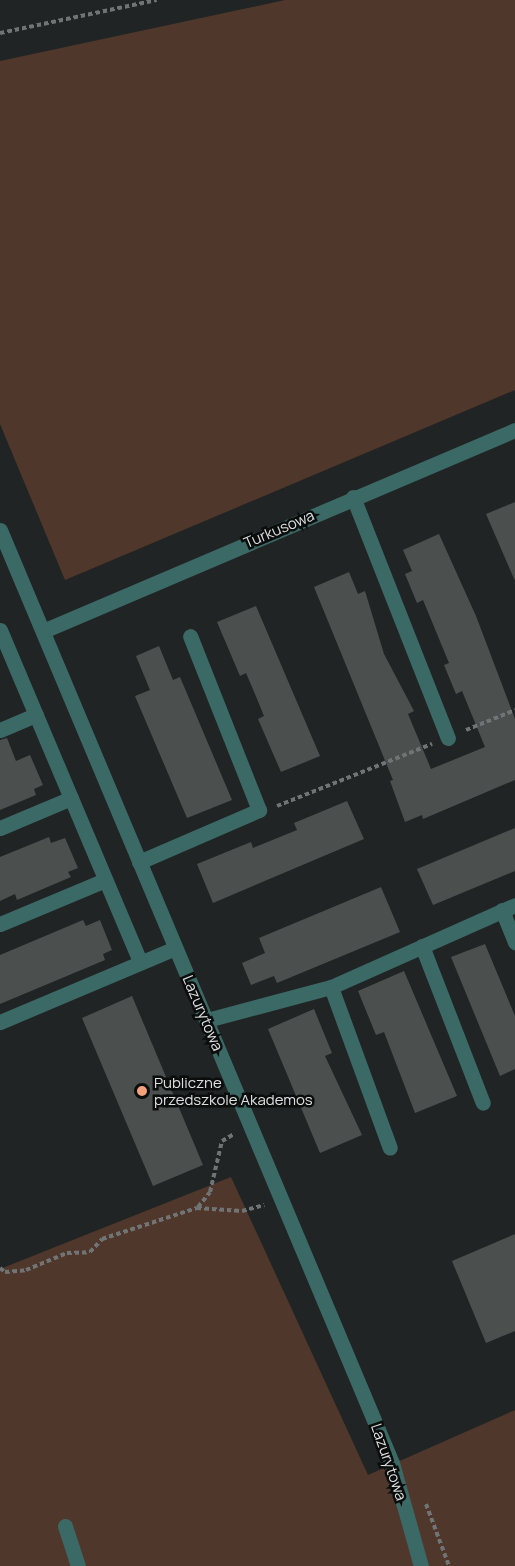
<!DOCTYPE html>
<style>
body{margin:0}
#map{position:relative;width:515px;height:1566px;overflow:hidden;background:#202424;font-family:Manrope,sans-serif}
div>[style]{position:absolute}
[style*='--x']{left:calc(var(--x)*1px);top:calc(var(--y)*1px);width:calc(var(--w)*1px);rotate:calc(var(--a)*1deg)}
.green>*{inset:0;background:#50372b}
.building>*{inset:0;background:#4b504f}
.path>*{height:4px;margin-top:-2px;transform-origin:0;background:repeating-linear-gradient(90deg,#707474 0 4.5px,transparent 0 7.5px)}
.service>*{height:15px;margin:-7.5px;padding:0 7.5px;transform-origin:7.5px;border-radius:7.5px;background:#3b6965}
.minor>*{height:15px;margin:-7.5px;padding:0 7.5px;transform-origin:7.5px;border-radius:7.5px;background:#3b6965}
.dots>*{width:16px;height:16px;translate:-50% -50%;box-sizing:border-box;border:3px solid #0b0d0d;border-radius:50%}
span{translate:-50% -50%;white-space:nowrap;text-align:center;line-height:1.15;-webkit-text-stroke:5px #0b0d0d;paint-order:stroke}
.street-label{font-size:15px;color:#dde0e0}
.poi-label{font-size:15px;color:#dde0e0}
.left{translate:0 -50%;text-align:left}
</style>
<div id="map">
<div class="green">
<div style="clip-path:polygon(285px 0,515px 0,515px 390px,65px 580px,0 424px,0 61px)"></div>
<div style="clip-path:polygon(231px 1177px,368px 1475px,515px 1410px,515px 1566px,0 1566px,0 1269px)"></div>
</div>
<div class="building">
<div style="clip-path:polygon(515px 502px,515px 581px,486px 514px)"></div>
<div style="clip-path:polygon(439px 534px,476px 616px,515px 719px,515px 780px,423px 819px,422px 815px,405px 822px,390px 781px,393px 780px,314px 587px,349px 572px,358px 594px,365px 591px,384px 654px,414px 711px,408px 714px,431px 769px,485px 747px,462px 691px,456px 694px,444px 665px,449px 663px,423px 600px,417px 603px,405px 574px,412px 571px,403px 550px)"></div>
<div style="clip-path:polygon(256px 606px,320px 756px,281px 772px,258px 719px,264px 716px,255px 694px,246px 673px,240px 676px,217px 622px)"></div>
<div style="clip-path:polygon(159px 646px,173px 680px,180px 677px,232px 800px,187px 818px,135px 696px,150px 690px,136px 656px)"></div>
<div style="clip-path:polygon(7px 738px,16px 761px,30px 755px,43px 785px,34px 789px,36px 795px,0 810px,0 740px)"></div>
<div style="clip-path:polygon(347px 801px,364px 839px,213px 903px,197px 864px,251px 842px,253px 848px,297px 830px,294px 823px)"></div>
<div style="clip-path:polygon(515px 828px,515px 871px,433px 905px,417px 869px)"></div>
<div style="clip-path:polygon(49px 837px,51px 843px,65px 838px,78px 868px,68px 872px,71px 877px,17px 900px,15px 894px,0 901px,0 857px)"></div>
<div style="clip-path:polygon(381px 887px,400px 932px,277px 983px,274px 976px,251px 985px,242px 963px,265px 953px,259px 938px)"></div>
<div style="clip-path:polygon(83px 920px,86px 926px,100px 920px,112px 950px,103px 954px,105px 960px,0 1004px,0 955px)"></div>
<div style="clip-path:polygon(485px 944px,515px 1016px,515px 1069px,500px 1076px,451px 957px)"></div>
<div style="clip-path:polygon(404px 971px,457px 1096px,415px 1113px,384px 1032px,376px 1035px,358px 991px)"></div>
<div style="clip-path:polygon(132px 996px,203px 1165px,153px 1186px,82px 1018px)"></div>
<div style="clip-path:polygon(314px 1009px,332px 1053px,325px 1056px,362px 1135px,320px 1153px,268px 1029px)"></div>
<div style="clip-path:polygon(515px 1234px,515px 1331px,486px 1343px,452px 1261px)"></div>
</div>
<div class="path">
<div style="--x:0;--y:33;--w:160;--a:-11.9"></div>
<div style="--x:466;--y:730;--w:53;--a:-22.2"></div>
<div style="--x:277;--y:806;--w:167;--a:-21.8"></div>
<div style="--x:198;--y:1207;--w:19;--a:-51"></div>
<div style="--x:210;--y:1192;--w:52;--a:-76.8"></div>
<div style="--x:222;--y:1141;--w:14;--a:-30"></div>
<div style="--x:0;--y:1268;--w:6;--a:39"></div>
<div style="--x:5;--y:1272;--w:21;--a:-5"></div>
<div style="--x:26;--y:1270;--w:44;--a:-22.5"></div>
<div style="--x:67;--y:1253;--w:23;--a:-2"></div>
<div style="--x:90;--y:1252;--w:18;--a:-47"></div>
<div style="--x:102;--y:1239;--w:100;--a:-18.1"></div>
<div style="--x:197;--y:1208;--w:45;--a:3.8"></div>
<div style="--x:242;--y:1211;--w:23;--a:-15"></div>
<div style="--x:426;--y:1504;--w:66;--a:69.6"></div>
</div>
<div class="service">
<div style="--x:353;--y:497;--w:259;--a:68.5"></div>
<div style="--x:0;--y:630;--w:360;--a:67.1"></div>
<div style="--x:0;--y:730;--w:39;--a:-23"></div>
<div style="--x:0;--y:828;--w:77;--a:-22.9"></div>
<div style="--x:139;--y:862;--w:131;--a:-23.4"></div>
<div style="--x:259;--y:810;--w:187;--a:-111.6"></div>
<div style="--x:502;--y:910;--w:35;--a:68"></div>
<div style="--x:0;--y:924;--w:114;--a:-22.7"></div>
<div style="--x:422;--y:946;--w:168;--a:68.8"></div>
<div style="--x:331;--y:987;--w:171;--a:69.9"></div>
<div style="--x:207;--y:1020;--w:128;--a:-14.9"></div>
<div style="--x:331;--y:987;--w:201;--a:-24"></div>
<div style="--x:0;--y:1022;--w:190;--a:-22.9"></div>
</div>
<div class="minor">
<div style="--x:0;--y:530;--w:1012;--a:67.21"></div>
<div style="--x:392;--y:1463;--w:107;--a:74.3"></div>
<div style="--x:43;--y:631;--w:513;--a:-23.07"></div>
<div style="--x:65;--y:1526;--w:42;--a:72"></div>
</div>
<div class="dots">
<div style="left:142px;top:1091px;background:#f1a27b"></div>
</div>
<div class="street-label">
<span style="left:279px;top:529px;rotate:-23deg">Turkusowa</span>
<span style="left:203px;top:1013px;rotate:67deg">Lazurytowa</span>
<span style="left:389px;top:1462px;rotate:71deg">Lazurytowa</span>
</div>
<div class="poi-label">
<span class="left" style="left:154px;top:1091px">Publiczne<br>przedszkole Akademos</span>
</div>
</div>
